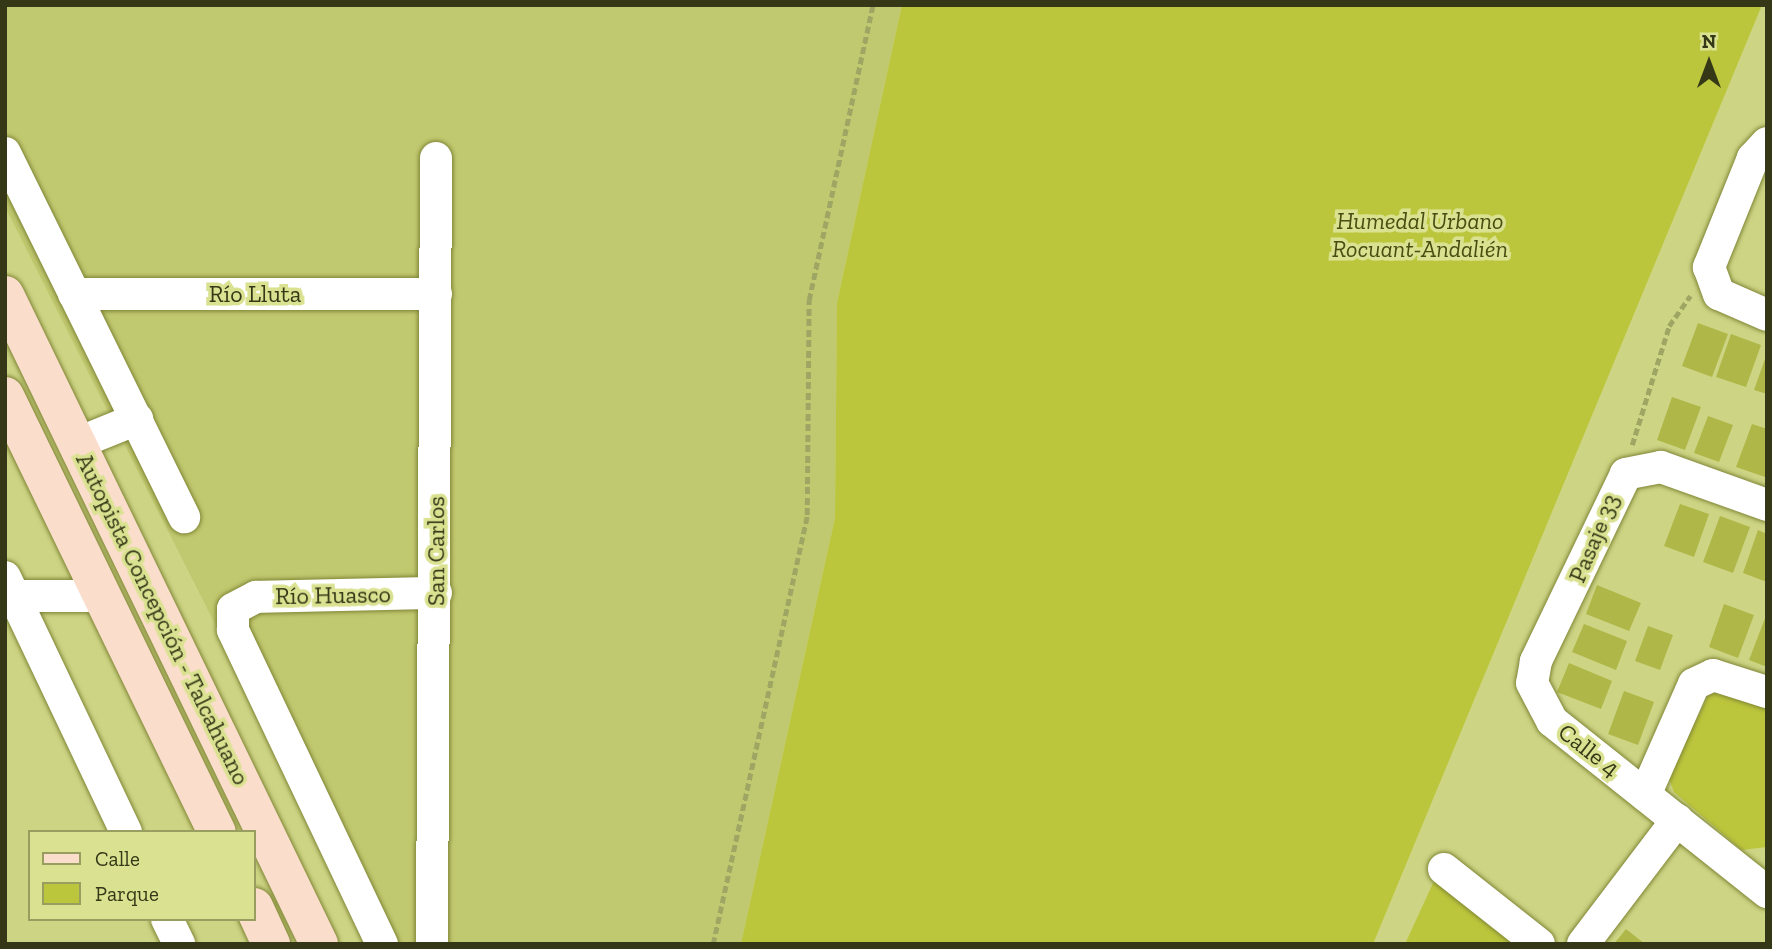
<!DOCTYPE html>
<meta charset="utf-8">
<style>
body{margin:0}
#map{position:relative;width:1772px;height:949px;overflow:hidden;background:#cdd585;font-family:"Zilla Slab",serif}
div>[style]{position:absolute}
[style*='--x']{left:calc(var(--x)*1px);top:calc(var(--y)*1px);width:calc(var(--w)*1px);rotate:calc(var(--a)*1deg)}
.built>*{inset:0;background:#c1c970}
.green>*{inset:0;background:#bcc63c}
.building>*{inset:0;background:#afb748}
.path>*{height:4.5px;margin-top:-2.25px;transform-origin:0;background:repeating-linear-gradient(90deg,#9fa664 0 7px,transparent 0 10.5px)}
.roads{filter:drop-shadow(0 0 2px #808636) drop-shadow(0 0 2px #808636)}
.minor>*{height:32px;margin:-16px;padding:0 16px;transform-origin:16px;border-radius:16px;background:#fff}
.primary>*{height:38px;margin:-19px;padding:0 19px;transform-origin:19px;border-radius:19px;background:#fbddcb}
span{translate:-50% -50%;white-space:nowrap;text-align:center;line-height:1.15;-webkit-text-stroke:7px #dae291;paint-order:stroke}
.park-label{font-size:24px;color:#494d11;font-style:italic}
.street-label{font-size:24px;color:#353817}
.frame{position:absolute;inset:0;border:7px solid #353817;pointer-events:none}
.legend{position:absolute;left:28px;top:830px;width:228px;height:91px;box-sizing:border-box;background:#dae291;border:2px solid #989e60;margin:0;padding:9px 12px;list-style:none;font-size:21px;color:#353817}
.legend li{display:flex;align-items:center;gap:14px;height:35px}
.legend b{width:35px;border:2px solid #989e60}
.north{position:absolute;left:1674px;top:28px;width:70px;height:70px;-webkit-text-stroke:5px #dae291;paint-order:stroke;rotate:0deg;font-size:19px;font-weight:700;line-height:28px;text-align:center;color:#353817}
.north::after{content:'';display:block;margin:auto;width:24px;height:32px;background:#353817;clip-path:polygon(50% 0,100% 100%,50% 72%,0 100%)}
</style>
<div id="map">
<div class="built">
<div style="clip-path:polygon(5px 5px,902px 5px,837px 303px,835px 518px,741px 944px,376px 944px,5px 207px)"></div>
</div>
<div class="green">
<div style="clip-path:polygon(902px 5px,1762px 5px,1373px 944px,741px 944px,835px 518px,837px 303px)"></div>
<div style="clip-path:polygon(1717px 690px,1767px 709px,1767px 847px,1742px 850px,1674px 792px,1669px 778px,1708px 696px)"></div>
<div style="clip-path:polygon(1434px 881px,1513px 944px,1405px 944px)"></div>
</div>
<div class="building">
<div style="clip-path:polygon(1698px 323px,1728px 334px,1712px 377px,1682px 366px)"></div>
<div style="clip-path:polygon(1731px 334px,1761px 345px,1746px 387px,1716px 377px)"></div>
<div style="clip-path:polygon(1766px 356px,1767px 356px,1767px 394px,1754px 390px)"></div>
<div style="clip-path:polygon(1672px 397px,1701px 407px,1685px 450px,1657px 440px)"></div>
<div style="clip-path:polygon(1708px 416px,1733px 425px,1719px 462px,1694px 453px)"></div>
<div style="clip-path:polygon(1752px 424px,1767px 429px,1765px 477px,1736px 467px)"></div>
<div style="clip-path:polygon(1680px 504px,1709px 514px,1694px 557px,1664px 546px)"></div>
<div style="clip-path:polygon(1720px 516px,1750px 527px,1733px 573px,1703px 562px)"></div>
<div style="clip-path:polygon(1758px 530px,1767px 534px,1767px 582px,1743px 573px)"></div>
<div style="clip-path:polygon(1597px 585px,1641px 603px,1629px 631px,1586px 614px)"></div>
<div style="clip-path:polygon(1724px 604px,1754px 615px,1738px 658px,1709px 647px)"></div>
<div style="clip-path:polygon(1767px 613px,1767px 667px,1749px 660px)"></div>
<div style="clip-path:polygon(1584px 624px,1627px 641px,1616px 670px,1572px 652px)"></div>
<div style="clip-path:polygon(1648px 626px,1673px 635px,1660px 670px,1635px 661px)"></div>
<div style="clip-path:polygon(1569px 663px,1612px 681px,1601px 709px,1557px 692px)"></div>
<div style="clip-path:polygon(1624px 691px,1654px 702px,1638px 745px,1608px 734px)"></div>
<div style="clip-path:polygon(1626px 929px,1645px 944px,1614px 944px)"></div>
</div>
<div class="path">
<div style="--x:1632;--y:445;--w:125;--a:-72.7"></div>
<div style="--x:1669;--y:326;--w:37;--a:-55"></div>
<div style="--x:713;--y:944;--w:439;--a:-77.6"></div>
<div style="--x:807;--y:515;--w:215;--a:-89.5"></div>
<div style="--x:809;--y:300;--w:302;--a:-77.8"></div>
</div>
<div class="roads">
<div class="minor">
<div style="--x:1767;--y:143;--w:21;--a:133"></div>
<div style="--x:1753;--y:158;--w:118;--a:112"></div>
<div style="--x:1709;--y:267;--w:29;--a:70"></div>
<div style="--x:1719;--y:294;--w:52;--a:23.6"></div>
<div style="--x:5;--y:153;--w:406;--a:63.8"></div>
<div style="--x:74;--y:294;--w:362;--a:0"></div>
<div style="--x:78;--y:443;--w:64;--a:-22.1"></div>
<div style="--x:1767;--y:505;--w:113;--a:-160.3"></div>
<div style="--x:1661;--y:467;--w:36;--a:169"></div>
<div style="--x:1626;--y:474;--w:208;--a:115.7"></div>
<div style="--x:1536;--y:661;--w:22;--a:100"></div>
<div style="--x:1532;--y:683;--w:43;--a:62.2"></div>
<div style="--x:1552;--y:721;--w:275;--a:38.5"></div>
<div style="--x:5;--y:577;--w:282;--a:64.6"></div>
<div style="--x:5;--y:596;--w:98;--a:0"></div>
<div style="--x:1645;--y:795;--w:121;--a:-66.2"></div>
<div style="--x:1694;--y:684;--w:21;--a:-25"></div>
<div style="--x:1713;--y:675;--w:57;--a:17.5"></div>
<div style="--x:1444;--y:869;--w:121;--a:38.3"></div>
<div style="--x:167;--y:919;--w:28;--a:64"></div>
<div style="--x:382;--y:944;--w:348;--a:-115.4"></div>
<div style="--x:233;--y:630;--w:21;--a:-90"></div>
<div style="--x:233;--y:609;--w:26;--a:-28"></div>
<div style="--x:256;--y:597;--w:180;--a:-1.3"></div>
<div style="--x:432;--y:944;--w:786;--a:-89.71"></div>
<div style="--x:1583;--y:944;--w:156;--a:-52.8"></div>
</div>
<div class="primary">
<div style="--x:5;--y:295;--w:721;--a:64.18"></div>
<div style="--x:5;--y:396;--w:485;--a:64.1"></div>
<div style="--x:254;--y:907;--w:41;--a:65.3"></div>
</div>
</div>
<div class="park-label">
<span style="left:1420px;top:235px">Humedal Urbano<br>Rocuant-Andalién</span>
</div>
<div class="street-label">
<span style="left:255px;top:294px">Río Lluta</span>
<span style="left:1594px;top:538px;rotate:-67deg">Pasaje 33</span>
<span style="left:436px;top:551px;rotate:-90deg">San Carlos</span>
<span style="left:333px;top:595px;rotate:-1deg">Río Huasco</span>
<span style="left:163px;top:619px;rotate:64deg">Autopista Concepción - Talcahuano</span>
<span style="left:1589px;top:750px;rotate:38deg">Calle 4</span>
</div>
<div class="frame"></div>
<ul class="legend">
<li><b style="height:9px;background:#fbddcb"></b>Calle</li>
<li><b style="height:19px;background:#bcc63c"></b>Parque</li>
</ul>
<div class="north">N</div>
</div>
